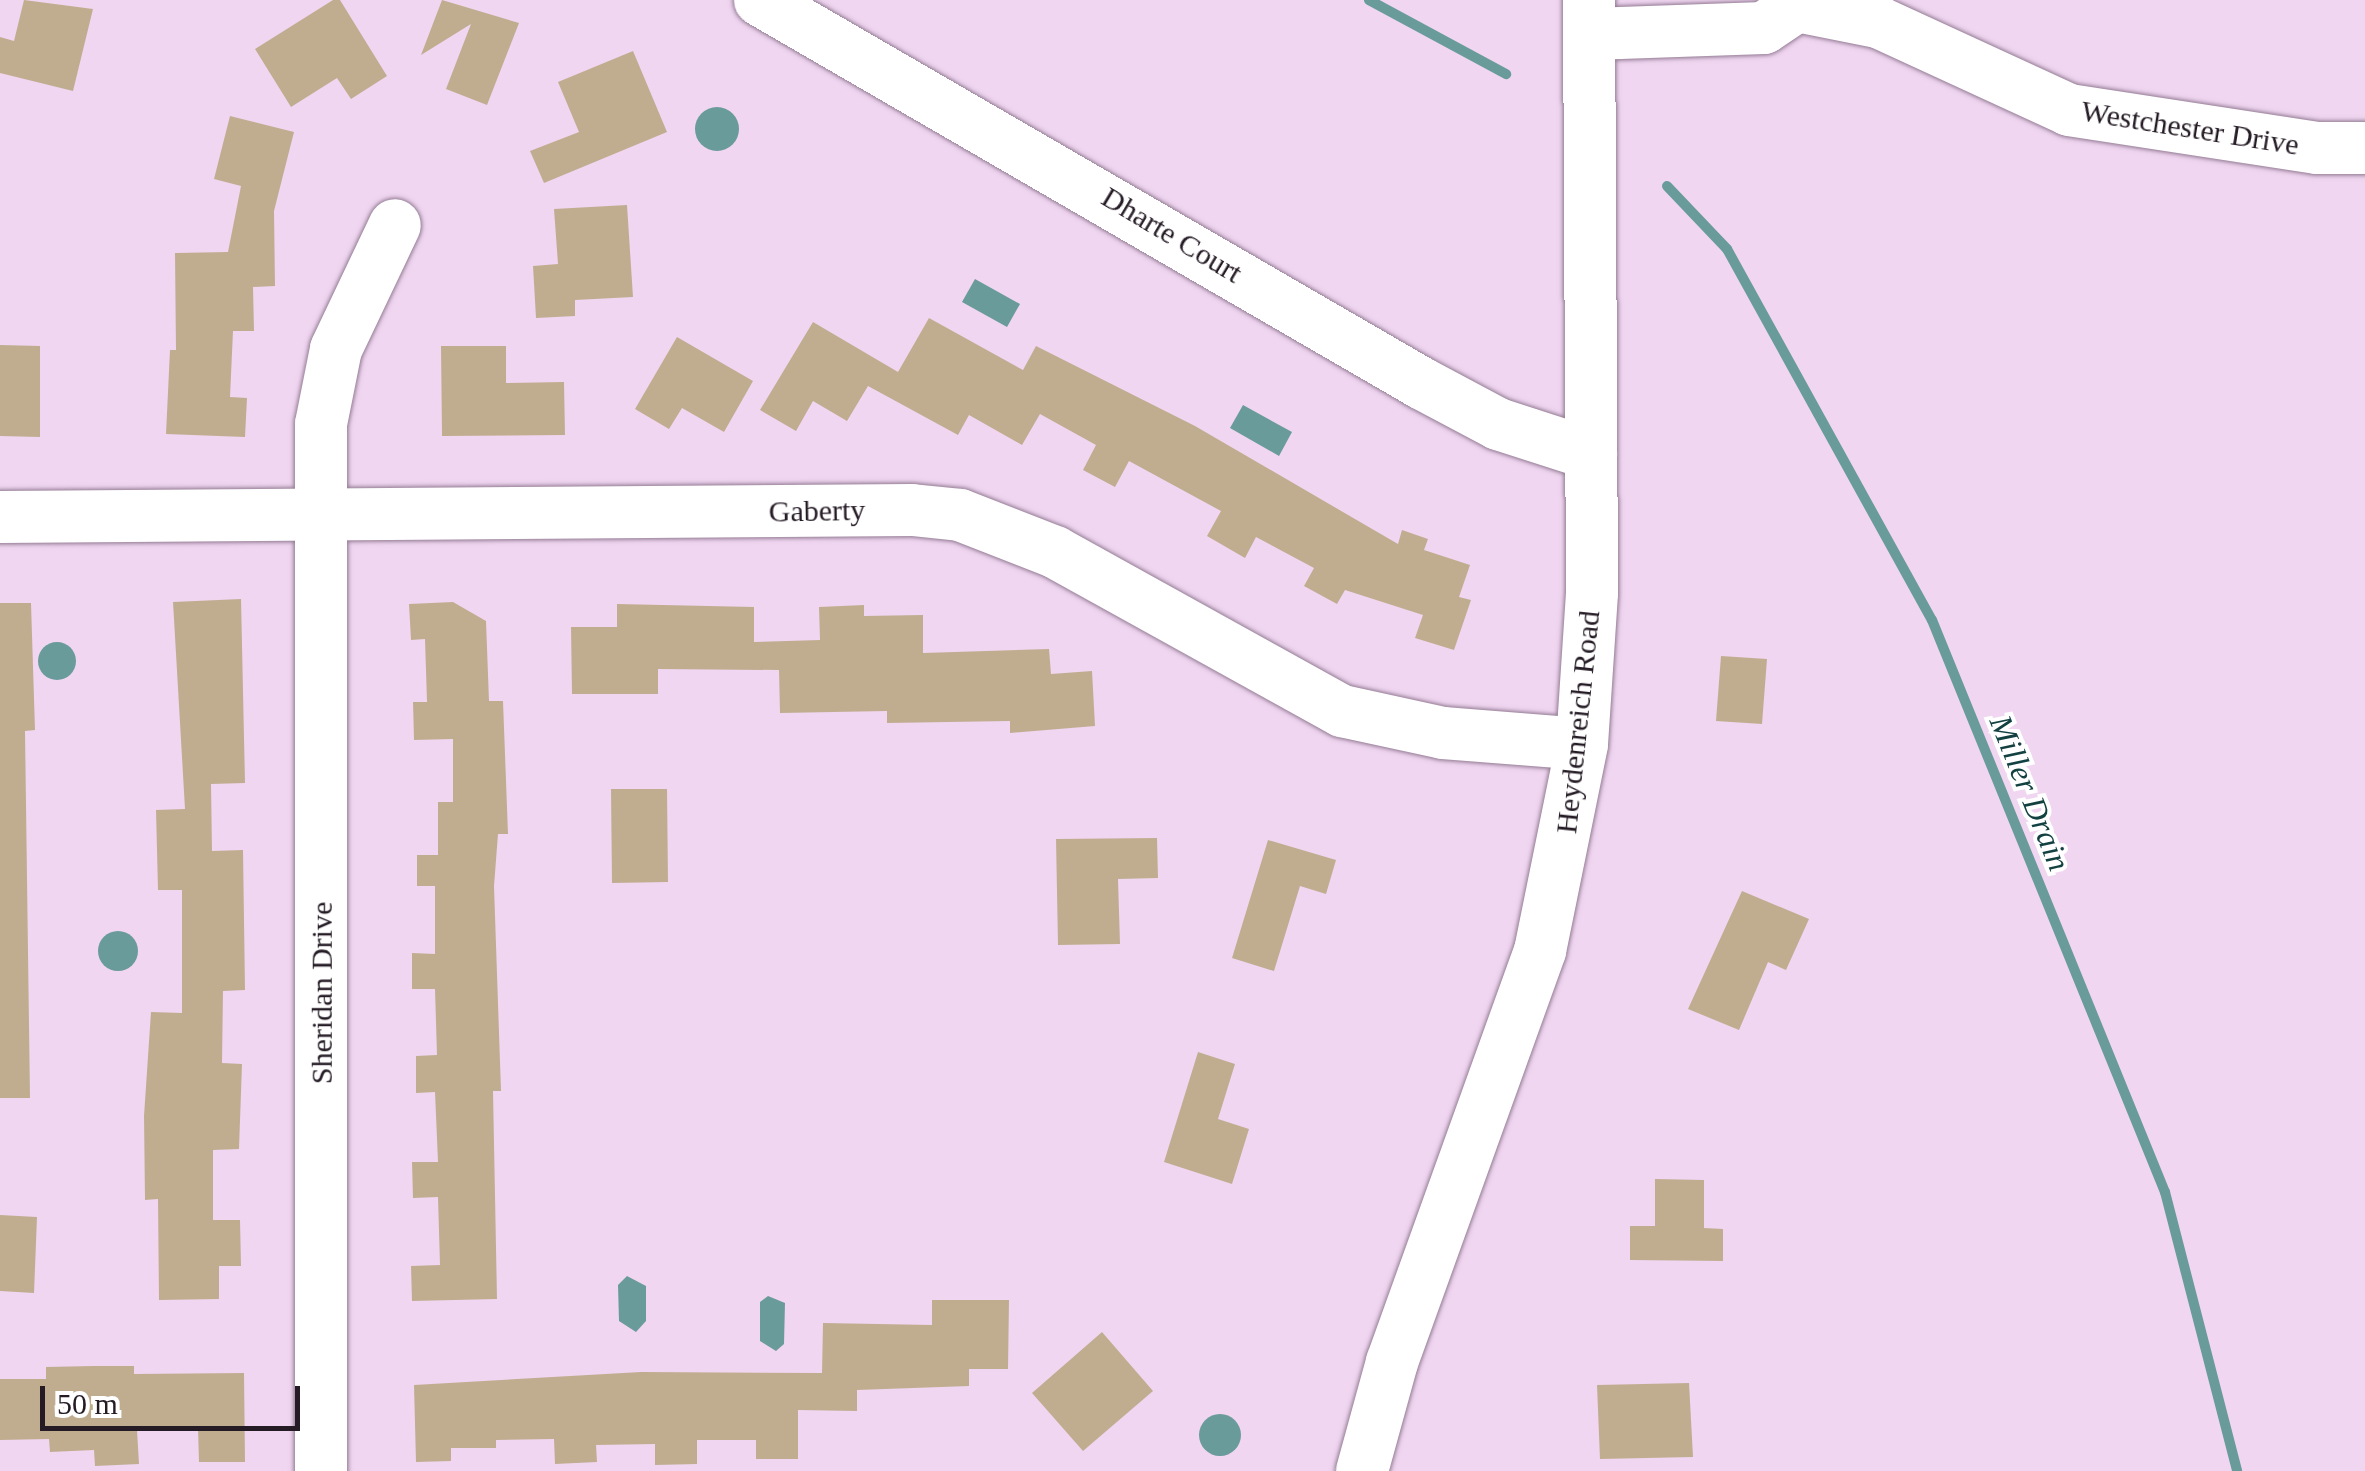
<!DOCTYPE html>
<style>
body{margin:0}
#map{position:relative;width:2365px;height:1471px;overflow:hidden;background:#f0d6f1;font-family:Georgia,serif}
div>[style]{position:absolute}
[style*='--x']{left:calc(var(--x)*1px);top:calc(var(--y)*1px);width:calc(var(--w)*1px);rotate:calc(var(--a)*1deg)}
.water>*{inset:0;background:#6a9b9b}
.round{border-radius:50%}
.stream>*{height:10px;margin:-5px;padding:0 5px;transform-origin:5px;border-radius:5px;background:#6a9b9b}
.building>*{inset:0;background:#c0ad90}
.roads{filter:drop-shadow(0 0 2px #947c94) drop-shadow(0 0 2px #947c94)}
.minor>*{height:52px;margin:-26px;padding:0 26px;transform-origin:26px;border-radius:26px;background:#fff}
span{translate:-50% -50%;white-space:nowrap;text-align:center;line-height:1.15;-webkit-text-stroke:8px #fff;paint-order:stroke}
.street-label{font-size:30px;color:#241b24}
.water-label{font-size:32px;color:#134142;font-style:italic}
.scale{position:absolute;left:40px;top:1386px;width:260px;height:45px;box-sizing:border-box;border:5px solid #241b24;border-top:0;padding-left:12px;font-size:30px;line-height:35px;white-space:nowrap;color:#241b24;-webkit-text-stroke:8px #fff;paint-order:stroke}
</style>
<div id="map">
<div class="water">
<div class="round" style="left:695px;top:107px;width:44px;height:44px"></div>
<div style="clip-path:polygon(975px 279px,1020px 304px,1007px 327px,962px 302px)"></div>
<div style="clip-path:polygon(1243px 405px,1292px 432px,1279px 456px,1230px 428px)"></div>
<div class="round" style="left:38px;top:642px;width:38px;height:38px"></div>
<div class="round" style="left:98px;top:931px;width:40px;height:40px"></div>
<div style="clip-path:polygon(627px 1276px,646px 1286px,646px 1321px,636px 1332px,619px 1321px,618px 1285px)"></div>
<div style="clip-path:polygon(768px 1296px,785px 1303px,784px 1344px,776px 1351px,760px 1341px,760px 1302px)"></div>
<div class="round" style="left:1199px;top:1414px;width:42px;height:42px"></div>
</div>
<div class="stream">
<div style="--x:1369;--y:0;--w:156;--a:28.4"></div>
<div style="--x:1667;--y:186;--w:87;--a:46.4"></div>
<div style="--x:1727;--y:249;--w:424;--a:61.1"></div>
<div style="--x:1932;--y:620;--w:618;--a:67.84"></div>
<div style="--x:2165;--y:1192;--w:288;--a:75.5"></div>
</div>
<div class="building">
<div style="clip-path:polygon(24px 0,93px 9px,73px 91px,0 73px,0 37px,14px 41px)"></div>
<div style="clip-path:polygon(333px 0,340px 0,387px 76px,351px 99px,337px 78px,291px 107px,255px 49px)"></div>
<div style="clip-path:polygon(442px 0,519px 23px,487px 105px,446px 89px,471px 24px,421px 55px)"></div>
<div style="clip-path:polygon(633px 51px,667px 132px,544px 183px,530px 151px,579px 132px,558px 82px)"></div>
<div style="clip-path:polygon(230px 116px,294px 132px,274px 211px,275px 286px,253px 287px,254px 331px,233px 331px,230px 397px,247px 398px,245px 437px,166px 434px,170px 350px,176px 350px,175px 253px,228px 252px,241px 186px,214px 179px)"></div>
<div style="clip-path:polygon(627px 205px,633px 297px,575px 300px,575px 316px,536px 318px,533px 266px,558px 264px,554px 209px)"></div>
<div style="clip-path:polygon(929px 318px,1023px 370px,1036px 346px,1195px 426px,1398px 544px,1402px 530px,1428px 539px,1424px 550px,1470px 565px,1459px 597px,1471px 600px,1454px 650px,1415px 638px,1423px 615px,1345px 590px,1337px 604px,1304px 586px,1314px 568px,1256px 537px,1245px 558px,1207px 536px,1221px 511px,1129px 461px,1115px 487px,1083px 470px,1096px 445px,1040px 414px,1022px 445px,969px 415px,958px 435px,868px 386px,847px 421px,813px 401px,796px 431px,760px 410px,813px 322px,898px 372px)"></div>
<div style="clip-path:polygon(677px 337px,753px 381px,724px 432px,682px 408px,669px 429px,635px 409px)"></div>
<div style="clip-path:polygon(0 345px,40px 346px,40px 437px,0 436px)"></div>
<div style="clip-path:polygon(441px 346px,506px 346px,506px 383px,564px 382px,565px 435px,442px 436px)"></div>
<div style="clip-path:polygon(241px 599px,245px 783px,211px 784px,212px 851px,243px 850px,245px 990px,223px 991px,222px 1063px,242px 1064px,239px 1149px,213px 1150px,213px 1220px,240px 1220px,241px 1266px,219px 1266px,219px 1299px,159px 1300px,158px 1199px,145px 1200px,144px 1116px,151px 1012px,182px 1013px,182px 890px,158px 890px,156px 810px,185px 809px,173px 602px)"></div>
<div style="clip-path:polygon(453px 602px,486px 621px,489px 701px,503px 701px,508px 834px,498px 834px,494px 886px,501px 1091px,493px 1091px,497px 1299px,412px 1301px,411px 1266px,440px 1265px,438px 1197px,413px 1198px,412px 1162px,438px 1162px,435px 1092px,416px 1093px,416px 1056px,437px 1055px,435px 989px,412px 989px,412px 953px,435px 954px,435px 886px,417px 886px,417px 855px,438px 855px,438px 802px,453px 802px,453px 739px,414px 740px,413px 702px,427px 702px,425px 639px,411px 640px,409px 604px)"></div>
<div style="clip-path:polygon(0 603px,31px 603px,35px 730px,25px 731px,30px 1098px,0 1098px)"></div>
<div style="clip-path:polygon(617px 604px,754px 607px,754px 642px,820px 640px,819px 607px,864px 605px,864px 616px,923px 615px,923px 653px,1049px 649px,1051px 674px,1092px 671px,1095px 726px,1010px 733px,1010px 721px,887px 723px,887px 711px,780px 713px,779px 670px,658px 669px,658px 694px,572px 694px,571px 627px,617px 627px)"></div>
<div style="clip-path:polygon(1721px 656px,1767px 659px,1762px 724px,1716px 721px)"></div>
<div style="clip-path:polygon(611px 789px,667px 789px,668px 882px,612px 883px)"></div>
<div style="clip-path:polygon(1157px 838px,1158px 878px,1118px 879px,1120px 944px,1058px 945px,1056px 839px)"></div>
<div style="clip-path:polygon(1268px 840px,1336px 860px,1326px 894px,1300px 886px,1274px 971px,1232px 958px)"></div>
<div style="clip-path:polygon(1742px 891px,1809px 919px,1786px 970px,1768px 962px,1739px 1030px,1688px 1009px)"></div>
<div style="clip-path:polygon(1198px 1052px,1235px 1064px,1218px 1119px,1249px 1129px,1232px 1184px,1164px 1162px)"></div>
<div style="clip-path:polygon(1655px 1179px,1704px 1180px,1704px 1228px,1723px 1229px,1723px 1261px,1630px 1260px,1630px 1226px,1655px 1226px)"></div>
<div style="clip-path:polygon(0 1215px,37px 1217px,34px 1293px,0 1291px)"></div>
<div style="clip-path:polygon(932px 1300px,1009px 1300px,1008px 1369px,969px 1369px,969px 1386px,857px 1390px,857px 1411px,798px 1410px,798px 1459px,756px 1459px,756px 1440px,697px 1440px,697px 1464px,655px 1465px,655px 1444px,596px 1445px,597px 1462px,555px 1464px,554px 1439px,496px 1440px,496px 1448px,451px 1448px,451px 1461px,416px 1462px,414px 1385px,641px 1372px,822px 1373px,823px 1323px,932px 1325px)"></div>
<div style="clip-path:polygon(1102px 1332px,1153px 1391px,1083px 1451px,1032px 1393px)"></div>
<div style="clip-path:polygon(93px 1366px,134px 1366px,134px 1374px,244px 1373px,245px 1462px,199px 1462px,198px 1428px,137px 1430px,139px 1464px,95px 1466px,94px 1450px,50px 1452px,49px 1439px,0 1440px,0 1379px,46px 1379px,46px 1367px)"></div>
<div style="clip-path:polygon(1689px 1383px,1693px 1457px,1600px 1459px,1597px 1385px)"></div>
</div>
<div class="roads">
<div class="minor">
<div style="--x:760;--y:0;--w:764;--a:30.09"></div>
<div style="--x:1421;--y:383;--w:87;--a:28"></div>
<div style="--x:1498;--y:424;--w:98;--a:17.9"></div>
<div style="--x:1797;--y:6;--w:83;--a:11.2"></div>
<div style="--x:1878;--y:22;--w:210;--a:24.7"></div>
<div style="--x:2069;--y:110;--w:251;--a:8.7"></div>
<div style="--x:2317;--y:148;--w:48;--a:0"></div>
<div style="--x:1591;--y:34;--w:173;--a:-2"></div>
<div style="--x:1764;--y:28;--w:40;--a:-34"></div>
<div style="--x:1797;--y:6;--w:13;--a:-151"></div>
<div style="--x:0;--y:517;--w:912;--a:-0.44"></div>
<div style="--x:912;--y:510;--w:48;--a:5.9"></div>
<div style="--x:960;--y:515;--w:102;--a:21.3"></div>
<div style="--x:1055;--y:552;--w:328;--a:29"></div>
<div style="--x:1342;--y:711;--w:103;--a:12.3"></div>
<div style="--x:1443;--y:733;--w:139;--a:4.5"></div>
<div style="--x:321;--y:1471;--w:1047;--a:-90"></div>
<div style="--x:321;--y:424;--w:76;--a:-78.7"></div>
<div style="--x:336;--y:349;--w:137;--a:-64.6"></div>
<div style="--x:1362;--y:1471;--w:113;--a:-74.6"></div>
<div style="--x:1392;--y:1362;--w:437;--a:-70.2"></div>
<div style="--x:1540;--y:951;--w:211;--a:-78.5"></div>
<div style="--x:1582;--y:744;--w:151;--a:-86.2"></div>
<div style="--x:1592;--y:593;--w:593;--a:-90.29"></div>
</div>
</div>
<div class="street-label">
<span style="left:2190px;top:128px;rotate:9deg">Westchester Drive</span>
<span style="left:1172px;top:235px;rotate:31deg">Dharte Court</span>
<span style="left:817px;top:511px;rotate:-1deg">Gaberty</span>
<span style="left:1578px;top:722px;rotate:-84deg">Heydenreich Road</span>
<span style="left:322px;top:993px;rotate:-90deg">Sheridan Drive</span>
</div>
<div class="water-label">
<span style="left:2030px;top:793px;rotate:68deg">Miller Drain</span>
</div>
<div class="scale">50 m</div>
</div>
